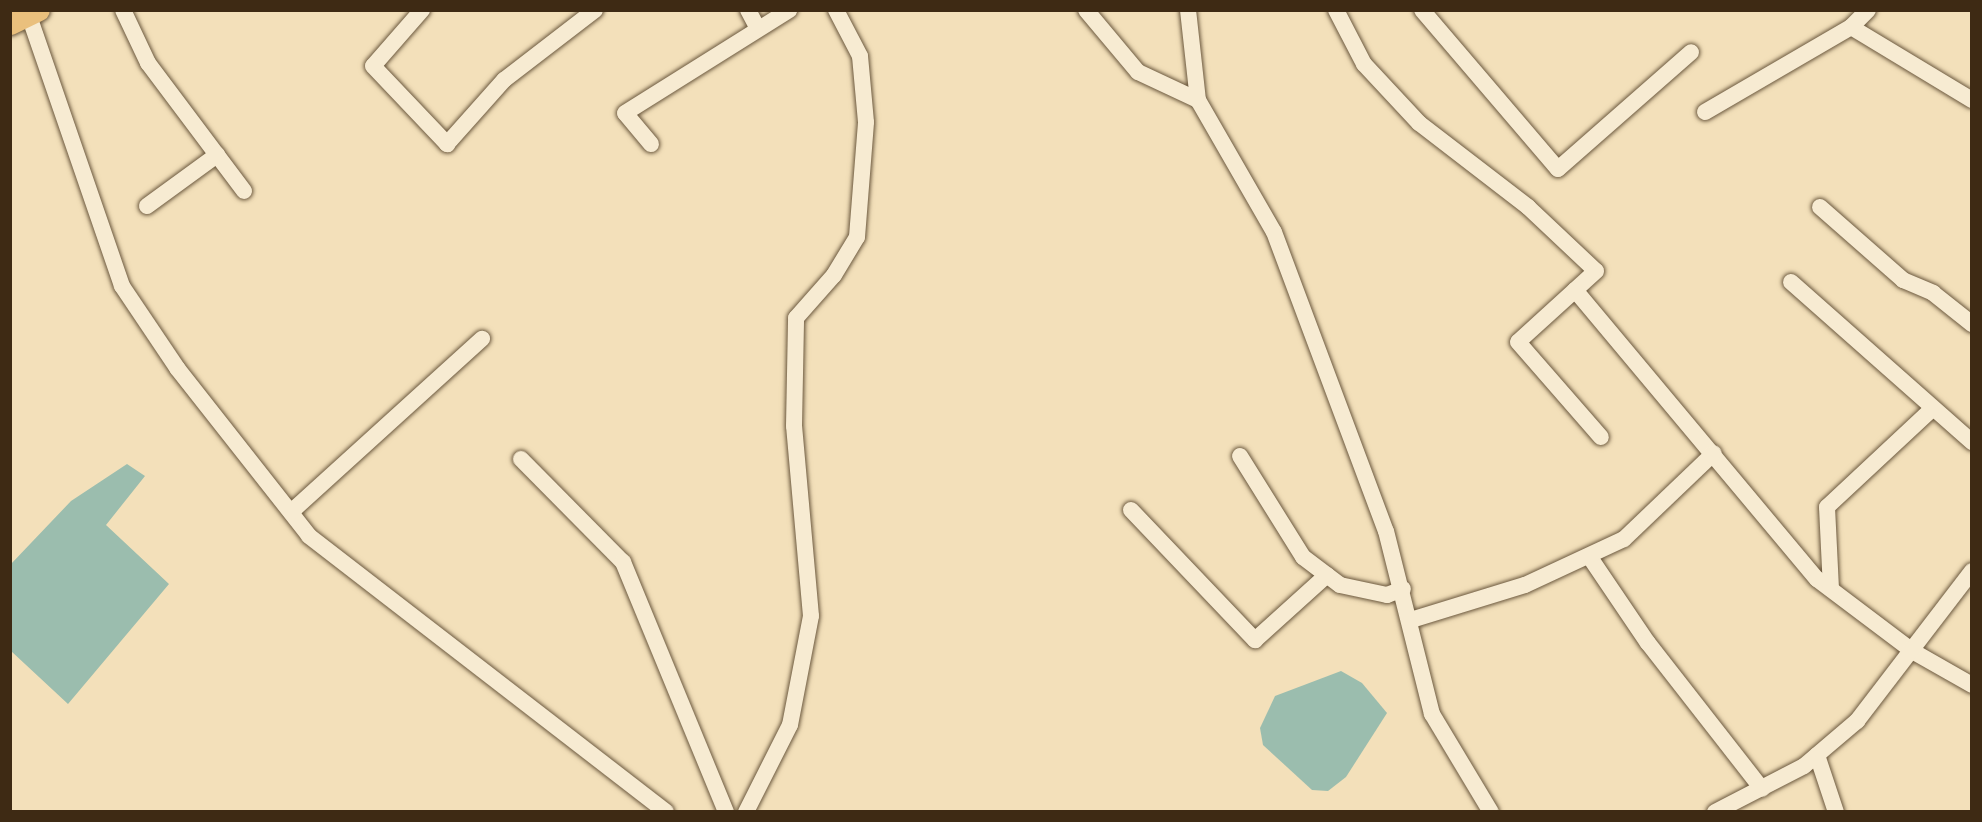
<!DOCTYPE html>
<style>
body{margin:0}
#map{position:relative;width:1982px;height:822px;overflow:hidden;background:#f3e0ba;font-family:Vollkorn,serif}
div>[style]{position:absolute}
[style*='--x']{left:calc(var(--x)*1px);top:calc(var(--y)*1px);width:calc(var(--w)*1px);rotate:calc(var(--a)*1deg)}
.water>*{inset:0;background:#9bbdae}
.roads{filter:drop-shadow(0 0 2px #6b583e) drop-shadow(0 0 2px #6b583e)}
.minor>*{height:16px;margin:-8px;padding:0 8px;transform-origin:8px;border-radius:8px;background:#f7ebd2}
.major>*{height:21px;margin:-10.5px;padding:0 10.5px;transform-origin:10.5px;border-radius:10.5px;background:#eac07d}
span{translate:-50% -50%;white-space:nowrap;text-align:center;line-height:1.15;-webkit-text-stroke:4.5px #f7ebd2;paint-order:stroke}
.frame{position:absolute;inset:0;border:12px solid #3e2a14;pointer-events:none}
</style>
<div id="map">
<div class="water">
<div style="clip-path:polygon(127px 464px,145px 476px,106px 525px,169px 584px,68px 704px,11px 651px,11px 564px,71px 501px)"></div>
<div style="clip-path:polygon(1341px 671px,1362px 683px,1387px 713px,1346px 777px,1328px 791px,1312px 790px,1263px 745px,1260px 728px,1275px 696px)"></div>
</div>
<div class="roads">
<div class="minor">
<div style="--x:27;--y:10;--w:292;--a:71"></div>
<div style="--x:122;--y:286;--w:99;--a:56.1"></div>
<div style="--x:177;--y:368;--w:214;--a:51.8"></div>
<div style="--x:309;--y:536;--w:451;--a:37.7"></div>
<div style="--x:123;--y:10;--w:59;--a:64.7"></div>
<div style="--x:148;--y:63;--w:160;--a:53.1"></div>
<div style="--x:422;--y:10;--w:74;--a:131.2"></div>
<div style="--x:373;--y:66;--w:108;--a:46.5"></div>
<div style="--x:447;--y:144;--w:86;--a:-48.3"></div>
<div style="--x:504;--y:80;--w:115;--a:-37.6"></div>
<div style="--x:748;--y:10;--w:21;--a:62"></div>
<div style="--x:1086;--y:10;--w:81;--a:50"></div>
<div style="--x:1138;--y:72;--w:66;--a:25"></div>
<div style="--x:1198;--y:100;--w:152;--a:60.1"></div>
<div style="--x:1274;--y:232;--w:319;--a:69.5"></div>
<div style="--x:1386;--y:531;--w:189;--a:75.9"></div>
<div style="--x:1432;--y:714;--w:114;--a:59"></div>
<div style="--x:1188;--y:10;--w:91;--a:83.7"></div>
<div style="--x:1336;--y:10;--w:61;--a:62.6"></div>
<div style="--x:1364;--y:64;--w:81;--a:47"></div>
<div style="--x:1419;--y:123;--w:138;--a:37.6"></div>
<div style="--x:1528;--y:207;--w:93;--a:43.3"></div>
<div style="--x:1596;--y:271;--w:105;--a:137.7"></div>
<div style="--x:1518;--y:342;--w:126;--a:48.9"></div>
<div style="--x:1422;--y:10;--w:209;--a:49.5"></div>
<div style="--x:1558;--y:169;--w:177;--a:-41.3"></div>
<div style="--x:1851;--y:27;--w:141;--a:31.1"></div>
<div style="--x:1705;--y:112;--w:169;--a:-30.2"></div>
<div style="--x:1851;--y:27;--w:24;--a:-45"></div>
<div style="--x:651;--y:144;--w:40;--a:-130"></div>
<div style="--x:625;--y:113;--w:194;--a:-32.1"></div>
<div style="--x:147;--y:206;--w:87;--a:-36.1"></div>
<div style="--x:1820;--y:207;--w:111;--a:41.3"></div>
<div style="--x:1903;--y:280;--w:33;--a:23"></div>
<div style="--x:1933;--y:293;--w:50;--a:38.5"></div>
<div style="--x:1791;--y:282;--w:242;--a:41.5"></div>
<div style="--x:1575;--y:290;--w:377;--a:50.1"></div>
<div style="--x:1817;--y:579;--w:121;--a:37"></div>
<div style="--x:1914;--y:652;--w:67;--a:29.6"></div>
<div style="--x:1240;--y:456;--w:119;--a:58"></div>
<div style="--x:1303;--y:557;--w:46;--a:37.1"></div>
<div style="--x:1340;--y:585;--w:48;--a:12"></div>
<div style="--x:1387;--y:595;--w:17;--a:-21"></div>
<div style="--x:521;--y:459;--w:145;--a:45.3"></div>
<div style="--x:623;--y:562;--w:270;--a:67.6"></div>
<div style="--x:1131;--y:510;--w:180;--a:46.4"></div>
<div style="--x:1255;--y:640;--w:97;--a:-42.1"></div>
<div style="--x:291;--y:512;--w:258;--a:-42.2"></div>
<div style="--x:1589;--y:556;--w:105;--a:55.9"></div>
<div style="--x:1648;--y:643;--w:185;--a:52"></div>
<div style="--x:1831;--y:589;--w:82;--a:-92.8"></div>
<div style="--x:1827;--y:507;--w:142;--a:-43"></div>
<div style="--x:1411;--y:620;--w:119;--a:-17.1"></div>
<div style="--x:1525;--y:585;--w:109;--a:-24.9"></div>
<div style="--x:1624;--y:539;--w:124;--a:-43.7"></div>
<div style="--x:1817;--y:755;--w:60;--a:71.6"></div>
<div style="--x:746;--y:812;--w:97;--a:-63.2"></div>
<div style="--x:790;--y:725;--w:111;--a:-79.1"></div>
<div style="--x:811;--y:616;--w:191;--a:-95.1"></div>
<div style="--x:794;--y:426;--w:108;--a:-88.9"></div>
<div style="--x:796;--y:318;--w:57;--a:-48.5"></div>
<div style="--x:834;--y:275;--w:44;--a:-58.8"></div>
<div style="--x:857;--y:237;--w:115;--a:-85.5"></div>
<div style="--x:866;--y:122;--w:66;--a:-95.2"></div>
<div style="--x:860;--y:56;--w:52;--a:-117.6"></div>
<div style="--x:1715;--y:812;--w:100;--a:-27.3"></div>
<div style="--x:1804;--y:766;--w:70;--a:-40.3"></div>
<div style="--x:1857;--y:721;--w:189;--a:-52.5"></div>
</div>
<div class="major">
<div style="--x:10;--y:24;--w:32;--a:-26"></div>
</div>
</div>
<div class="frame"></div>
</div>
